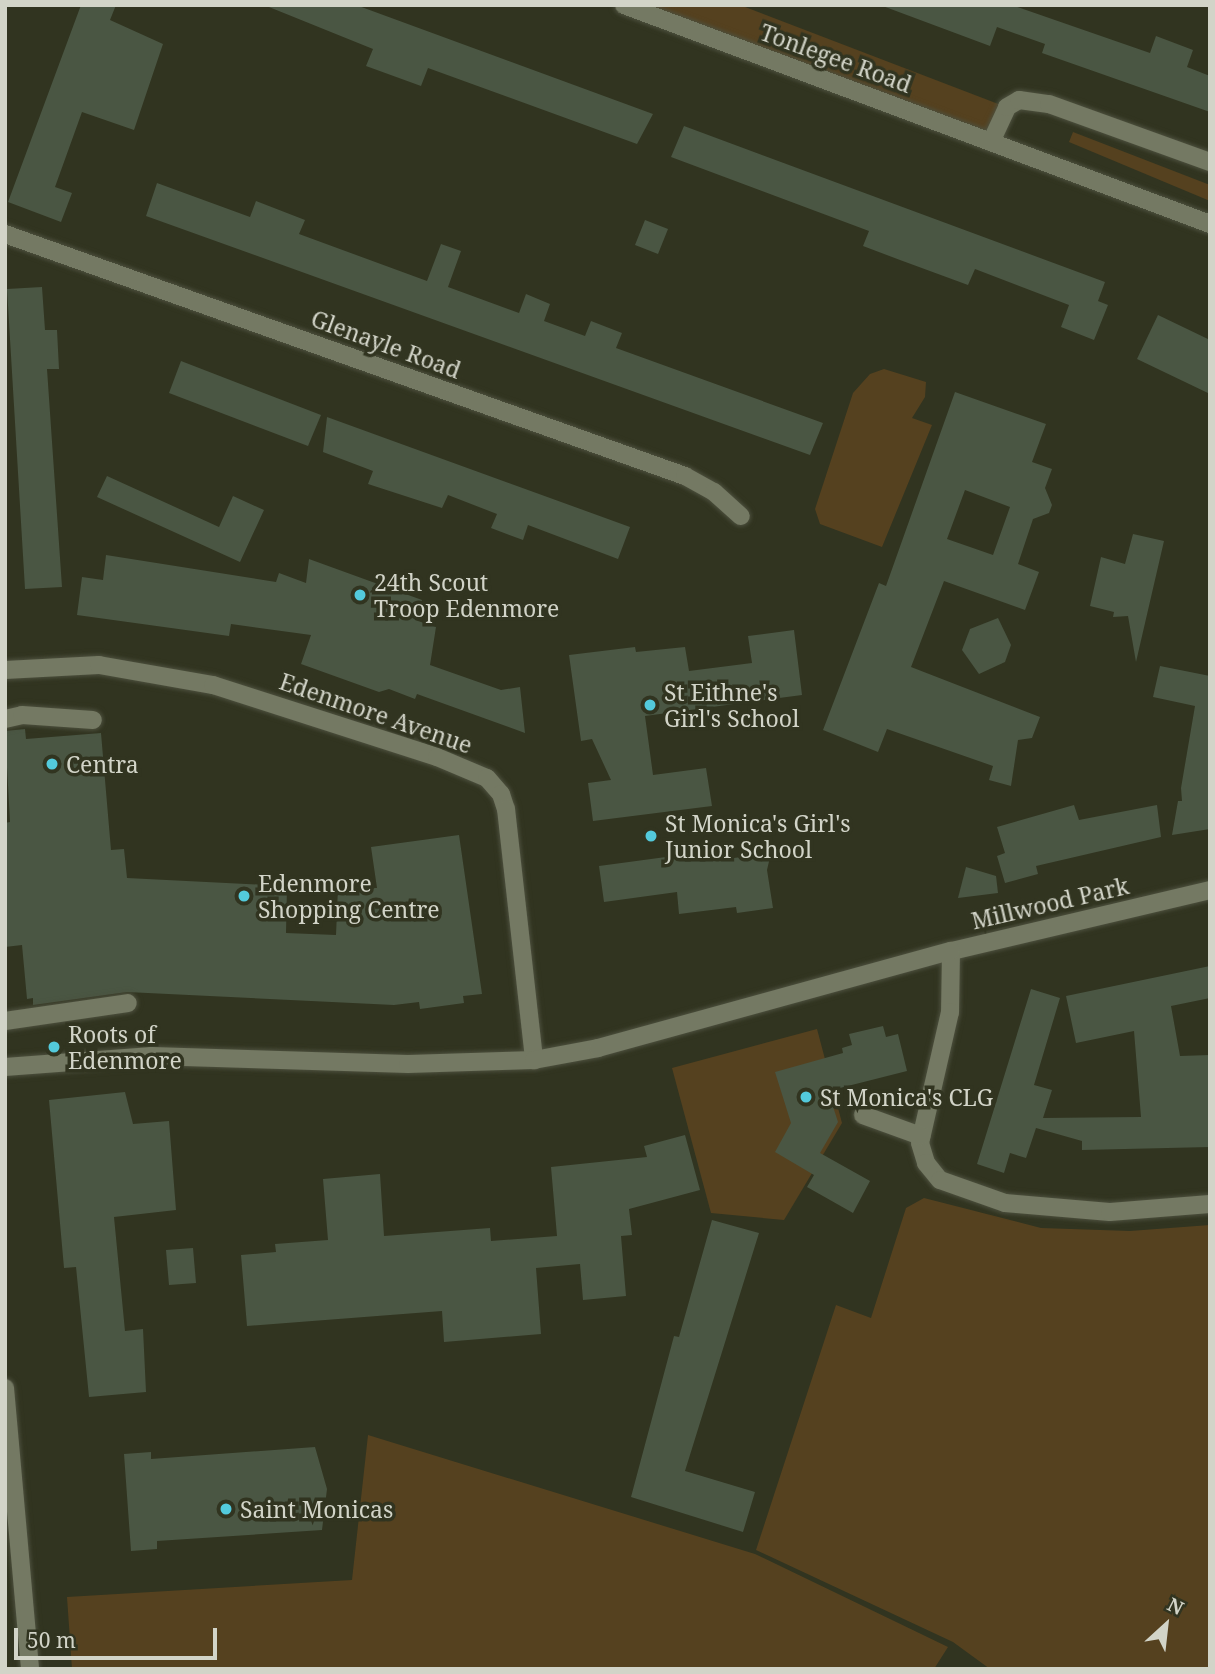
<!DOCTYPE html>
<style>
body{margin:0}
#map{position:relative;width:1215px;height:1674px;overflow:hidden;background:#313420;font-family:"Noto Serif",serif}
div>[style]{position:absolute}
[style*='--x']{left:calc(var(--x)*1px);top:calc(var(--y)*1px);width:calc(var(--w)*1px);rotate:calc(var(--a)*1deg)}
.green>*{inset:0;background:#55411f}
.building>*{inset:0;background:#4a5643}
.roads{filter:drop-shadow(0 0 2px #4d503e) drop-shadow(0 0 2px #4d503e)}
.street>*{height:18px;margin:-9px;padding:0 9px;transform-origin:9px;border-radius:9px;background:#747963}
.secondary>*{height:18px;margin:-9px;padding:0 9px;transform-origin:9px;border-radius:9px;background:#747963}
.dots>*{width:19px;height:19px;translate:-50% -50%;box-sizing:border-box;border:4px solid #313420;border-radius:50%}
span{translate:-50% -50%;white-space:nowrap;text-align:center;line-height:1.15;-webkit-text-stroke:7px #313420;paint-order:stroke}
.street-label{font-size:23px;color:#d2d4c8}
.poi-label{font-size:23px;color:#d2d4c8}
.left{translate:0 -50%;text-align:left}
.frame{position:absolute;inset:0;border:7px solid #d2d4c8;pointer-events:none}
.north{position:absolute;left:1131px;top:1590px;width:70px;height:70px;-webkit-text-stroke:5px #313420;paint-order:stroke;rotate:27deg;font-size:19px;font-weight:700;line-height:28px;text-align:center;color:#d2d4c8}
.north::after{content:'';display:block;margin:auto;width:24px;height:32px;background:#d2d4c8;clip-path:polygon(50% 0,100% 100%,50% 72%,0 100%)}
.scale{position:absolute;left:14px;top:1628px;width:203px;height:32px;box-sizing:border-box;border:4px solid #d2d4c8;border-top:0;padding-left:9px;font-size:21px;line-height:24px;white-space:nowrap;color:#d2d4c8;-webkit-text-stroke:5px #313420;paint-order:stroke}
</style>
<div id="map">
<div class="green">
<div style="clip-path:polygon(624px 5px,740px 5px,1014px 110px,986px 140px)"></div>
<div style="clip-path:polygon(1073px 132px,1210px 185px,1210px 201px,1069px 142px)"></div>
<div style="clip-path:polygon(884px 369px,926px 382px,925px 397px,912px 418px,932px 425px,882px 547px,820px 524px,815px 509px,853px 393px,870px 374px)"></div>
<div style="clip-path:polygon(817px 1029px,842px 1123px,784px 1220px,711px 1213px,672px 1068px)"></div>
<div style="clip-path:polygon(924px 1198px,1041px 1228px,1130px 1231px,1210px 1225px,1210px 1669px,990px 1669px,953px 1642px,756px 1550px,836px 1305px,871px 1318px,906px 1208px)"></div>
<div style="clip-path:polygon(368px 1435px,755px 1554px,948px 1647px,934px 1669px,72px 1669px,67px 1597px,352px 1580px)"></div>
</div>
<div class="building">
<div style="clip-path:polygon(81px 5px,116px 5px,110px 20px,163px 44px,134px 130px,82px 112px,55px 187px,72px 193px,61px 222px,8px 202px)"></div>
<div style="clip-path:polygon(264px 5px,356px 5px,653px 114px,637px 144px,428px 68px,421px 86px,366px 66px,373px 49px)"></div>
<div style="clip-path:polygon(880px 5px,1012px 5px,1150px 53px,1156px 36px,1193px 50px,1187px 67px,1210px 76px,1210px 112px,1042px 53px,1045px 44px,997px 27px,990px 46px)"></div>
<div style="clip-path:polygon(684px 126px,1105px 282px,1098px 301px,1108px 305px,1094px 340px,1061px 327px,1069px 305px,975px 269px,968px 285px,900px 260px,863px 246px,869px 231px,671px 157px)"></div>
<div style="clip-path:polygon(157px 183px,250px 217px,256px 201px,305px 220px,299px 234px,427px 281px,441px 244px,461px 251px,448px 287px,519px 313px,526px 294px,550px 304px,544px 321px,585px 336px,591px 321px,622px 333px,616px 348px,823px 423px,810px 455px,146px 216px)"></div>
<div style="clip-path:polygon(645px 220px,668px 229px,658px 254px,635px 245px)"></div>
<div style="clip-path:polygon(42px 287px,45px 330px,57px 330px,59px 369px,47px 369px,62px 587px,25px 589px,7px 289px)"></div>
<div style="clip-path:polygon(1158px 315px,1210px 340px,1210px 394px,1137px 359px)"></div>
<div style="clip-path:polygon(181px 361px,321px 415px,308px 446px,169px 393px)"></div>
<div style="clip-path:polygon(evenodd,955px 392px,1046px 424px,1032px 462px,1052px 469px,1045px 488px,1052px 505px,1049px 513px,1033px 519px,1018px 564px,1039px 572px,1025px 610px,944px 581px,911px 667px,1040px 717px,1032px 738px,1018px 740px,1011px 786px,989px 780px,993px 766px,887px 729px,878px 752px,823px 730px,879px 583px,886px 586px,955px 392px,965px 490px,1010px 507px,993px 555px,947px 539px,965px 490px)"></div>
<div style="clip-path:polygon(327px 417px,630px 527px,618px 559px,528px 525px,523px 540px,491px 528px,497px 514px,448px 495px,442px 508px,368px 484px,373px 471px,323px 452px)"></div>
<div style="clip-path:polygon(107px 476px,219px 527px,233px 496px,264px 510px,240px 562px,97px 497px)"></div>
<div style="clip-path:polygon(1133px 534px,1164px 541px,1136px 662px,1128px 616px,1113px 617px,1114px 612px,1090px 606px,1101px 557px,1125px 564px)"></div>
<div style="clip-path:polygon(106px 555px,276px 582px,279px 573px,306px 583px,309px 559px,422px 600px,415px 620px,436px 627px,430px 665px,501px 690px,520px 687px,525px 733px,417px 694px,415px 699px,389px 689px,379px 692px,301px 664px,311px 635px,231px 624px,229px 636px,77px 615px,82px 577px,103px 580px)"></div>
<div style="clip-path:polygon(998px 618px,1011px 645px,1005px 662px,979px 674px,962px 650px,970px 629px)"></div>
<div style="clip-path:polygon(794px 630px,802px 695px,645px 716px,653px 775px,706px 768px,712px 806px,593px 821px,588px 783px,611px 780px,592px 739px,581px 741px,569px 655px,635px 647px,636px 652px,685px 647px,689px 671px,752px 663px,748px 636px)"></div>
<div style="clip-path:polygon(1160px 666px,1210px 676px,1210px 829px,1172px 835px,1178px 801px,1182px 801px,1181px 788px,1195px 706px,1153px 697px)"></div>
<div style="clip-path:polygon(25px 729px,26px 739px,101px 733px,111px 850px,124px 849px,127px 878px,287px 886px,286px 933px,336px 935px,338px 887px,377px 888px,371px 847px,459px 835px,482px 994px,463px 996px,464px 1003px,420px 1009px,419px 1002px,394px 1005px,127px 992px,33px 1005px,33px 998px,27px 999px,22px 945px,5px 947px,5px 823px,10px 822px,5px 731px)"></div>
<div style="clip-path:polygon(1074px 805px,1079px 820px,1157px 805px,1161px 837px,1036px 866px,1038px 874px,1005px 883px,997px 856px,1005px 853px,997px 827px)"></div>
<div style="clip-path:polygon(718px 850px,719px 860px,771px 853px,767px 870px,773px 908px,737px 913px,736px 907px,679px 914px,677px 892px,604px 902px,599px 866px)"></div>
<div style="clip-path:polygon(966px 867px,996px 876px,998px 893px,958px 898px)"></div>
<div style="clip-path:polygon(1210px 966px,1210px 998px,1171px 1006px,1180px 1056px,1210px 1055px,1210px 1147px,1082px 1150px,1082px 1141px,1036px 1128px,1026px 1158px,1010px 1153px,1004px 1173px,977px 1164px,1031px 989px,1060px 998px,1034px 1085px,1052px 1090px,1043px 1118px,1141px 1117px,1134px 1031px,1076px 1043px,1066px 996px)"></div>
<div style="clip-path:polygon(883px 1026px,886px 1037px,898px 1034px,907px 1071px,828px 1091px,838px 1122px,820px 1153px,870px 1181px,853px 1213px,807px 1187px,814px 1175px,775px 1152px,791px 1123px,775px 1072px,843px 1053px,842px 1048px,852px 1045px,849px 1034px)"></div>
<div style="clip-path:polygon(125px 1092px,133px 1124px,169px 1121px,176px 1210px,114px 1217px,125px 1331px,143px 1329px,146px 1392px,89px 1397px,76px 1267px,64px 1268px,49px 1100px)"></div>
<div style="clip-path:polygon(685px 1135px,700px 1190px,629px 1209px,632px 1235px,621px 1236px,626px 1296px,583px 1300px,580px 1264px,536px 1268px,541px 1334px,444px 1342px,442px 1311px,247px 1326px,241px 1255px,276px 1252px,275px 1244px,328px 1240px,323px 1179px,380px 1174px,384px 1236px,490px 1228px,491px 1241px,557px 1236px,551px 1167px,647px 1157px,644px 1146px)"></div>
<div style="clip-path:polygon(712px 1220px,759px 1233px,685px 1471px,755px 1492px,743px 1532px,631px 1497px,674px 1336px,679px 1337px)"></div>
<div style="clip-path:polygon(193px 1248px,196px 1283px,169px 1285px,166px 1250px)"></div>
<div style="clip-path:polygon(315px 1447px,327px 1489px,322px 1530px,157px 1541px,157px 1549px,131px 1551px,124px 1454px,151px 1452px,151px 1459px)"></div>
</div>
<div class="roads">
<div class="street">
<div style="--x:991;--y:142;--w:38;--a:-65"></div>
<div style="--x:1007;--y:107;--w:14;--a:-30"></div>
<div style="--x:1019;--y:100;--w:30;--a:8"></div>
<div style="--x:1049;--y:104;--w:171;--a:19.8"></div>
<div style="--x:5;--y:234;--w:722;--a:19.59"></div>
<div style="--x:685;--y:476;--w:33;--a:29"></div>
<div style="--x:714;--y:492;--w:36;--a:42"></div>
<div style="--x:5;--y:670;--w:94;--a:-3"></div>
<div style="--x:99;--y:665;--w:116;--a:10"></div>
<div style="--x:213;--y:685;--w:235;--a:17.8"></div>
<div style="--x:437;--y:757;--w:54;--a:22.8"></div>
<div style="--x:487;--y:778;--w:21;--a:49"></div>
<div style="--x:501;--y:794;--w:16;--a:72"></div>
<div style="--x:506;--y:809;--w:253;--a:83.6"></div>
<div style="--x:5;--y:719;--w:17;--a:-13"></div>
<div style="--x:22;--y:715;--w:71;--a:4"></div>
<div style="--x:1210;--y:890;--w:266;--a:166.7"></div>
<div style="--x:951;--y:951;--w:61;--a:90.9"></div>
<div style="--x:950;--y:1012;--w:134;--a:102.9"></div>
<div style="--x:920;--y:1143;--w:21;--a:73"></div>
<div style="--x:926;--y:1163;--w:22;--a:51"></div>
<div style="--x:940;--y:1180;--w:69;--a:19.5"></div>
<div style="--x:1005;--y:1203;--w:105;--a:4.9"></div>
<div style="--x:1110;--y:1212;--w:100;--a:-4.6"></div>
<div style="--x:5;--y:1021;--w:124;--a:-8.3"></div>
<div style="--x:5;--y:1067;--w:147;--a:-4.3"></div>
<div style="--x:152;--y:1056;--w:256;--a:1.8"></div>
<div style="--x:408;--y:1064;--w:126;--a:-1.8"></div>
<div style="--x:534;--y:1060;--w:65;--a:-10.6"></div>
<div style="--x:598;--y:1048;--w:366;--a:-15.4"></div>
<div style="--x:863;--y:1115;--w:62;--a:19.9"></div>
<div style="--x:5;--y:1388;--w:282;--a:84.9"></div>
</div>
<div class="secondary">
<div style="--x:624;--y:5;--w:626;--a:20.49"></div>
</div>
</div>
<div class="dots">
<div style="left:360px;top:595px;background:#53cadc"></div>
<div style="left:650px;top:705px;background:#53cadc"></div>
<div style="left:52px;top:764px;background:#53cadc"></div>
<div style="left:651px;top:836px;background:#53cadc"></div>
<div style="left:244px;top:896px;background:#53cadc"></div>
<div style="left:54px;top:1047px;background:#53cadc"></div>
<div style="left:806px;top:1097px;background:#53cadc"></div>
<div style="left:226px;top:1509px;background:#53cadc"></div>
</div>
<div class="street-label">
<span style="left:836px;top:58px;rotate:20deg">Tonlegee Road</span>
<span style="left:386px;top:344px;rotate:20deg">Glenayle Road</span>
<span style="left:376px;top:713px;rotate:19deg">Edenmore Avenue</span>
<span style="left:1050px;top:903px;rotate:-13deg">Millwood Park</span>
</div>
<div class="poi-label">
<span class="left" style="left:374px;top:595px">24th Scout<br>Troop Edenmore</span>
<span class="left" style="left:664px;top:705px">St Eithne's<br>Girl's School</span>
<span class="left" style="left:66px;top:764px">Centra</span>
<span class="left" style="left:665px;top:836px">St Monica's Girl's<br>Junior School</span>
<span class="left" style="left:258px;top:896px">Edenmore<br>Shopping Centre</span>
<span class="left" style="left:68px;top:1047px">Roots of<br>Edenmore</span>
<span class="left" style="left:820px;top:1097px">St Monica's CLG</span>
<span class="left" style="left:240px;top:1509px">Saint Monicas</span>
</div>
<div class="frame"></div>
<div class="north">N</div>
<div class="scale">50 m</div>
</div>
